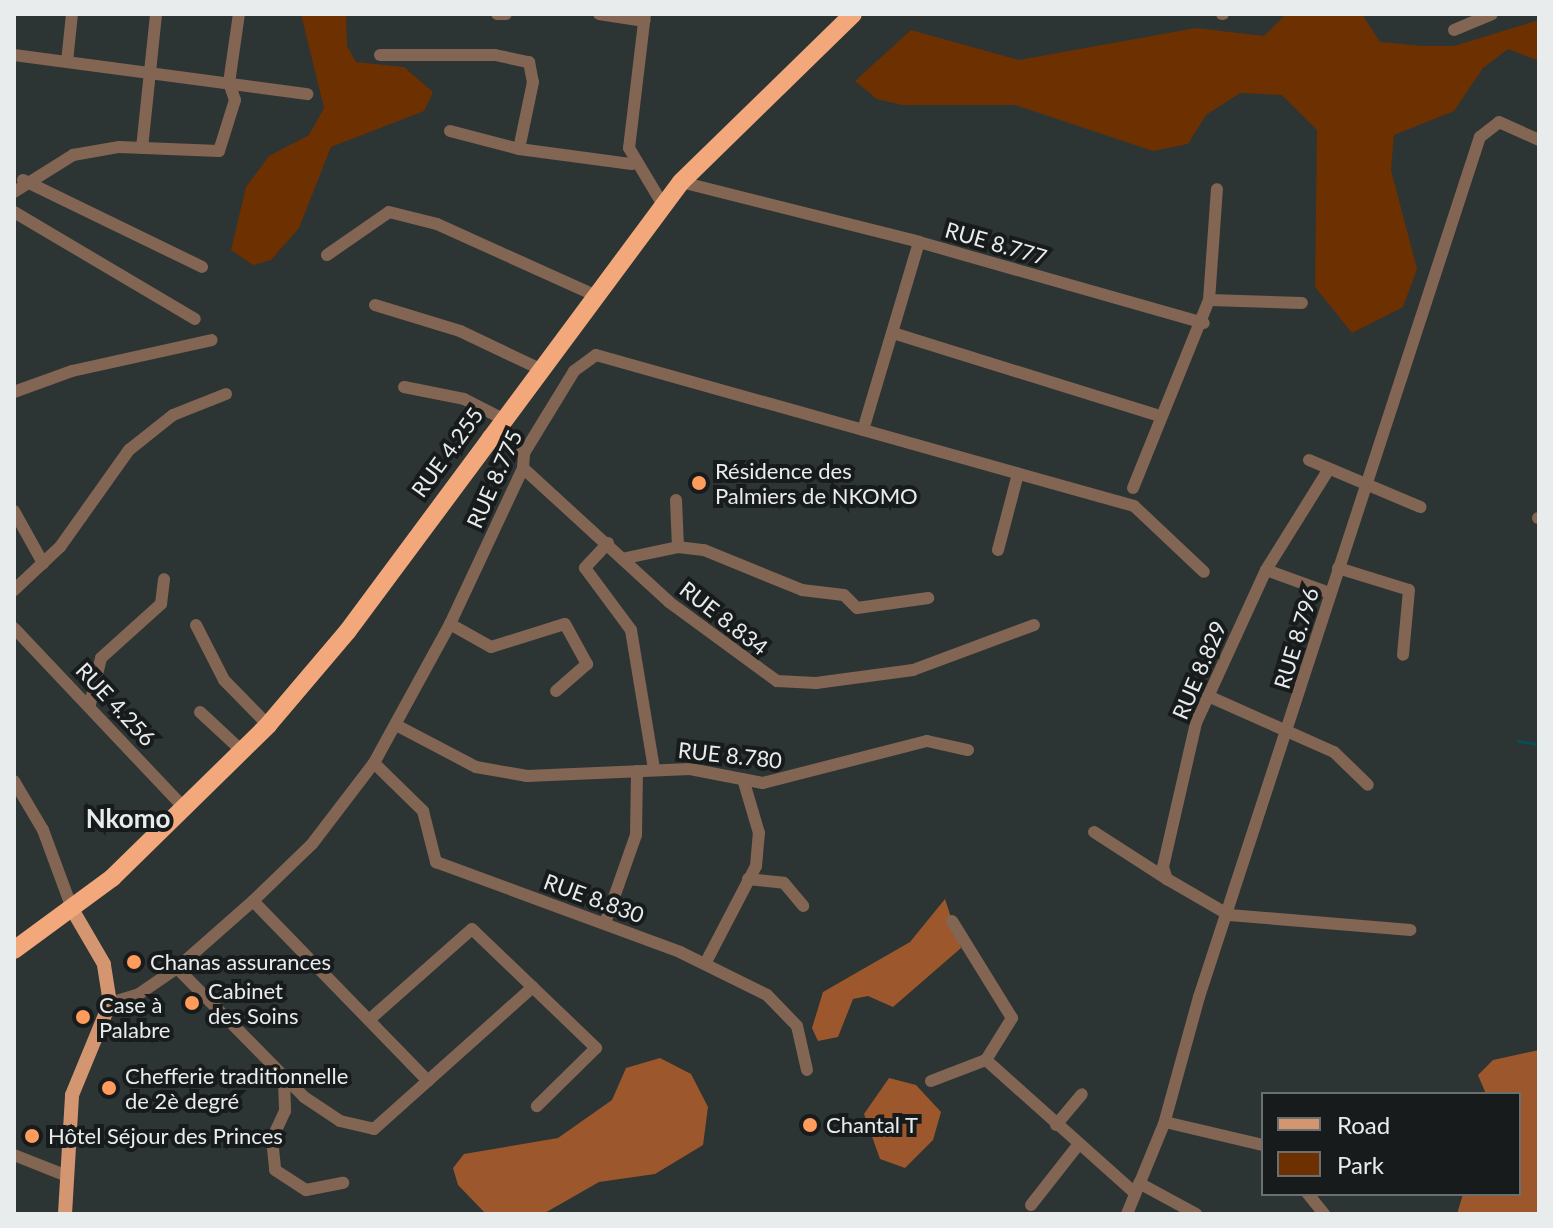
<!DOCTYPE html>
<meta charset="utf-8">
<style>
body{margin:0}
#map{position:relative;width:1553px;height:1228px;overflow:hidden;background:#2d3434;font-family:Lato,sans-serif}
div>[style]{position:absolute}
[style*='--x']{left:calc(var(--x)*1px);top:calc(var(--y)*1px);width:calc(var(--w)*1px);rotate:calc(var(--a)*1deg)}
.green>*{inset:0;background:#6d3000}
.forest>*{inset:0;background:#9c582c}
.stream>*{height:3px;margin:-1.5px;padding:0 1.5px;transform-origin:1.5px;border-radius:1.5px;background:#074f54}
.minor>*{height:12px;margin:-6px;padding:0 6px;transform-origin:6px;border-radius:6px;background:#836553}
.major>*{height:14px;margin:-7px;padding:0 7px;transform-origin:7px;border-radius:7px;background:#d49670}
.highway>*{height:18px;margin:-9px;padding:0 9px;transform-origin:9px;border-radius:9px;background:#f3a87c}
.dots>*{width:22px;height:22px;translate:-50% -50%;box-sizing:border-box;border:4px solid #181b1b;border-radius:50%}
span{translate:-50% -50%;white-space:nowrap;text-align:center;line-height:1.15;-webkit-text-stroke:8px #181b1b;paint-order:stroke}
.street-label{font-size:22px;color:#e8ecec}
.poi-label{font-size:22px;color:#e8ecec}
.left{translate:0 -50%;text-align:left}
.quarter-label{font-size:26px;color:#e8ecec;font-weight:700}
.frame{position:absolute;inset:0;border:16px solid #e8ecec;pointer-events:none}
.legend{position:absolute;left:1261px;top:1092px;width:260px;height:104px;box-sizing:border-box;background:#181b1b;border:2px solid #6b6f6f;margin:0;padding:10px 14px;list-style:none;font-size:24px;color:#e8ecec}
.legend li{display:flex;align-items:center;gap:16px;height:40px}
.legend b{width:40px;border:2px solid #6b6f6f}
</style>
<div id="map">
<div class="green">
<div style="clip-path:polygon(301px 14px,346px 14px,347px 46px,356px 62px,404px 67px,433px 92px,424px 111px,331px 147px,299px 228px,271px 260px,253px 265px,231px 250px,246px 187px,269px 156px,309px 135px,324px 108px)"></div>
<div style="clip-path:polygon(1286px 14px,1362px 14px,1380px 42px,1423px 46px,1454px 46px,1539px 20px,1539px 61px,1508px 49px,1483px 68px,1454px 111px,1394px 135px,1391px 170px,1417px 269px,1403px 307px,1352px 333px,1315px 287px,1317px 130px,1282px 95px,1240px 93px,1206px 115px,1188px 144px,1153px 151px,1015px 105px,902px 105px,877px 99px,855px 81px,911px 30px,1019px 60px,1196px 28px,1264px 36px)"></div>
</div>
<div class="forest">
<div style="clip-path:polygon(945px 899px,961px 948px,893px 1007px,868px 996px,853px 999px,838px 1037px,818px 1041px,812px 1028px,823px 992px,910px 942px)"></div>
<div style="clip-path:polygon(1539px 1050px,1539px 1214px,1457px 1214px,1463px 1194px,1519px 1194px,1519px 1094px,1486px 1094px,1478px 1075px,1493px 1060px)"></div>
<div style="clip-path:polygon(660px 1058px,691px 1074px,708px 1107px,703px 1145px,655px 1174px,599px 1182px,543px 1214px,486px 1214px,458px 1185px,453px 1168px,464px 1154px,558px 1138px,612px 1100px,626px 1068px)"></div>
<div style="clip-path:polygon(889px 1078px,916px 1085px,941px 1112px,933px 1140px,905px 1168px,880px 1159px,864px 1114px)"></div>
</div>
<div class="stream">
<div style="--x:1518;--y:741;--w:21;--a:8"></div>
</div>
<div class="minor">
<div style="--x:497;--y:14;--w:9;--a:0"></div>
<div style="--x:599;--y:14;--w:46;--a:8.8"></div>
<div style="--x:645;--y:14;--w:135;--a:96.8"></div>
<div style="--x:629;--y:148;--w:66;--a:59.2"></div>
<div style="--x:1222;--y:14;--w:1;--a:0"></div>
<div style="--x:1454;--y:30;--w:41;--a:-22.8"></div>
<div style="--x:14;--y:55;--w:296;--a:7.6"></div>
<div style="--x:380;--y:55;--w:115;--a:0"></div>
<div style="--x:495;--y:55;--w:35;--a:12"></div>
<div style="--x:529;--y:62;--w:20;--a:79"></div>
<div style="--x:533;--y:82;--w:68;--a:101.8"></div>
<div style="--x:519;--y:149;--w:114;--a:7.6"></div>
<div style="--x:67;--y:62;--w:48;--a:-84.1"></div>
<div style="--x:450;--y:131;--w:71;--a:14.6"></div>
<div style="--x:142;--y:148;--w:135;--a:-84"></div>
<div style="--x:23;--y:180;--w:199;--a:25.9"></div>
<div style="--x:681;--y:182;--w:245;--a:14.1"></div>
<div style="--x:14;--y:192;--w:70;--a:-32.1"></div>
<div style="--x:73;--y:155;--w:47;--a:-9.9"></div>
<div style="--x:119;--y:147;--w:100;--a:2.3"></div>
<div style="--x:219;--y:151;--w:53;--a:-72.6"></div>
<div style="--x:235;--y:100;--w:18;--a:-109"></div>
<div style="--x:229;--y:83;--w:70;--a:-81.8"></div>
<div style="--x:14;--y:212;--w:210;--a:30.6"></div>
<div style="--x:327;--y:255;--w:75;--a:-34.7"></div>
<div style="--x:389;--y:212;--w:49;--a:14"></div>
<div style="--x:437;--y:224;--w:172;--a:24.3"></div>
<div style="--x:1209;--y:300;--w:111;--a:-85.9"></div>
<div style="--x:375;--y:305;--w:89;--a:17"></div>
<div style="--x:460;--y:331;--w:86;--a:25.4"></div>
<div style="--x:893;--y:333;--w:276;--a:17.3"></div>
<div style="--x:404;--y:387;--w:61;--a:11.3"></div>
<div style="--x:464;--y:399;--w:42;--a:27.2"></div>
<div style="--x:14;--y:392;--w:62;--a:-19.9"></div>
<div style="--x:72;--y:371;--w:143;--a:-12.5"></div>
<div style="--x:863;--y:430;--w:196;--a:-73.4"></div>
<div style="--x:919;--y:242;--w:296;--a:15.9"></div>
<div style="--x:488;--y:436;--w:40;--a:25"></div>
<div style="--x:1309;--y:460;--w:121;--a:22.9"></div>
<div style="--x:523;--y:468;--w:198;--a:42.5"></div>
<div style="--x:669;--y:602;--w:134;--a:36.2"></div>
<div style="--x:777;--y:681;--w:39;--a:3"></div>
<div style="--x:816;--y:683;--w:98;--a:-7.6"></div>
<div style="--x:913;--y:670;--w:129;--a:-20.4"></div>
<div style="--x:1327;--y:472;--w:115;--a:121.9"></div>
<div style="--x:1266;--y:570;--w:168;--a:114.6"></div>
<div style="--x:1196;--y:723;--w:148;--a:102.9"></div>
<div style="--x:1163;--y:867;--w:13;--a:72"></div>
<div style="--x:1167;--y:879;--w:72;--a:30.1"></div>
<div style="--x:1229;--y:915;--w:182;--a:4.7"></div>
<div style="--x:1133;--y:488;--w:203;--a:-68"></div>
<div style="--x:1209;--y:300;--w:93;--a:1.8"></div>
<div style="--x:676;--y:500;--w:47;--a:87.6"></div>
<div style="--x:14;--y:511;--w:60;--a:60.9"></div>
<div style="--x:1538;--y:518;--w:1;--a:0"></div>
<div style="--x:608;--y:543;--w:34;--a:133"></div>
<div style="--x:585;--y:568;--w:77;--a:53.4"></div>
<div style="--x:631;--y:630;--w:141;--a:80.6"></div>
<div style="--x:998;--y:550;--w:79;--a:-75.3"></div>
<div style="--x:626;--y:558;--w:53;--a:-11.9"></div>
<div style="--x:678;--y:547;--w:26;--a:7"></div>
<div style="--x:704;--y:550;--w:106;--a:22.2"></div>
<div style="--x:802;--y:590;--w:42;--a:6.8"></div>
<div style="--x:844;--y:595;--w:18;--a:45"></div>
<div style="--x:857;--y:608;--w:72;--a:-8"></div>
<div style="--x:1338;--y:568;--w:74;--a:17.2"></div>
<div style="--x:1409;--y:590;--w:65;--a:95.3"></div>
<div style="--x:1266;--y:570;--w:68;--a:19.8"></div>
<div style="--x:14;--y:590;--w:63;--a:-43.1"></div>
<div style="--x:60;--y:547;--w:119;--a:-54.6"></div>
<div style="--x:129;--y:450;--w:56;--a:-38.5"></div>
<div style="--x:173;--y:415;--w:57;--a:-21.6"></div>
<div style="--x:450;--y:624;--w:47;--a:29.3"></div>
<div style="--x:491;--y:647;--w:77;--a:-17.3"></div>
<div style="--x:565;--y:624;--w:46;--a:61.2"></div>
<div style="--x:587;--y:664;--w:41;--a:138.9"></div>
<div style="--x:196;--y:625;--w:62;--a:63"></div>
<div style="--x:224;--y:680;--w:63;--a:45.6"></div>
<div style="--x:14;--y:628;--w:250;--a:46.6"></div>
<div style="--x:1208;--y:696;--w:138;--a:24"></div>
<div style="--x:1334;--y:752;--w:47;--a:44.1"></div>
<div style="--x:90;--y:704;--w:47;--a:-76.6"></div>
<div style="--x:101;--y:658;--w:81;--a:-42"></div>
<div style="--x:161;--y:604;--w:25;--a:-83"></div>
<div style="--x:200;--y:712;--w:59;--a:42.9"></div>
<div style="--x:396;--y:725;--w:90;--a:27.7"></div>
<div style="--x:476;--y:767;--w:52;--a:10"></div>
<div style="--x:527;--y:776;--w:163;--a:-2.5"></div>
<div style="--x:690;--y:769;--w:74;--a:10.9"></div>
<div style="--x:763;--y:783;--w:169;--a:-14.4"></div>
<div style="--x:927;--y:741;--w:42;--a:12.4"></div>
<div style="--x:374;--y:763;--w:69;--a:44.4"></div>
<div style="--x:423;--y:811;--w:53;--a:75.7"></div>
<div style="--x:436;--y:862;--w:260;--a:20.2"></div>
<div style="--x:680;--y:952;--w:97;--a:26.3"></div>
<div style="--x:767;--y:995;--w:43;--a:45.9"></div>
<div style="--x:797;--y:1026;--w:45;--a:77.2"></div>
<div style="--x:14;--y:781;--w:57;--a:59.4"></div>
<div style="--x:43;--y:830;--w:86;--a:69.7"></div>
<div style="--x:1094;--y:832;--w:87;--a:32.8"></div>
<div style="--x:748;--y:879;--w:36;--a:6"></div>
<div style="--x:784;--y:883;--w:30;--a:50"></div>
<div style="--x:253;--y:901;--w:251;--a:45.8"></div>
<div style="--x:952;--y:921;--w:114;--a:58.3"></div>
<div style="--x:1012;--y:1018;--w:49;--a:121.8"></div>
<div style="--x:986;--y:1060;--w:200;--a:41.8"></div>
<div style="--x:605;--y:923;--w:93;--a:-70.6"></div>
<div style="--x:636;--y:835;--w:64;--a:-89.1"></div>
<div style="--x:706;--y:962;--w:108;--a:-62.5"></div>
<div style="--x:756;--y:866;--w:33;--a:-85"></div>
<div style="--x:759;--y:833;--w:56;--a:-106.5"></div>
<div style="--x:177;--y:968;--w:181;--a:45.4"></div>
<div style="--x:304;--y:1097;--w:43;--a:33.7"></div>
<div style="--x:340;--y:1121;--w:35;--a:13"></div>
<div style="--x:374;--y:1129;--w:213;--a:-41.8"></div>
<div style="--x:110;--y:1003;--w:30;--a:-17"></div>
<div style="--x:139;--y:994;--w:46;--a:-34.4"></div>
<div style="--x:177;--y:968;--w:101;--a:-41.4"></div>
<div style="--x:253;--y:901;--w:82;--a:-44"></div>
<div style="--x:312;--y:844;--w:102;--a:-52.6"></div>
<div style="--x:374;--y:763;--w:158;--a:-61.3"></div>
<div style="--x:450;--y:624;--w:172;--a:-64.9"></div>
<div style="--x:523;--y:468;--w:15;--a:-86"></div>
<div style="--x:524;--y:453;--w:96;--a:-58.6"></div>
<div style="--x:574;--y:371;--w:27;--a:-36"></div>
<div style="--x:596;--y:355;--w:559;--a:15.68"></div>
<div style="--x:1134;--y:506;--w:96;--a:43.3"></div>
<div style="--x:369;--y:1020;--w:137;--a:-41.5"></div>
<div style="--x:472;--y:929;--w:172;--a:43.8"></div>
<div style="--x:596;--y:1048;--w:83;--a:135.5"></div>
<div style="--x:284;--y:1080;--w:31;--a:88"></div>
<div style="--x:285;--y:1111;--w:31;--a:115"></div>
<div style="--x:272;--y:1139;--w:31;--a:84"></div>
<div style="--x:275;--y:1170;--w:37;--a:33"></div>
<div style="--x:306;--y:1190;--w:38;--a:-11"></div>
<div style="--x:931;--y:1081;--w:59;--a:-20.9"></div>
<div style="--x:1165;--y:1122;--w:101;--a:13.2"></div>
<div style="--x:1056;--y:1125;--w:40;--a:-50"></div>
<div style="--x:14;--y:1155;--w:52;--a:21.6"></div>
<div style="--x:1139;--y:1183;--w:65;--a:28.5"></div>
<div style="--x:1308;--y:1194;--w:26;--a:51"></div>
<div style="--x:1031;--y:1205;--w:76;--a:-51.9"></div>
<div style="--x:1127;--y:1214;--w:97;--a:-67.7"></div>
<div style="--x:1164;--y:1124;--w:132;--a:-74.6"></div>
<div style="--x:1199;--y:997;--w:905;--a:-71.91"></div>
<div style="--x:1480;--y:137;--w:24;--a:-38"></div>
<div style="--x:1499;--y:122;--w:44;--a:24.2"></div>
</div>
<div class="major">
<div style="--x:65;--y:1214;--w:119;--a:-86.6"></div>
<div style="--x:72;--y:1095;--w:100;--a:-67.6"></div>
<div style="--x:110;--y:1003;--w:39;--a:-99"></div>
<div style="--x:104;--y:964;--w:61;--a:-120.3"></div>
</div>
<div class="highway">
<div style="--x:14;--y:950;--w:122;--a:-36.3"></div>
<div style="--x:112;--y:878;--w:219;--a:-44.4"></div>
<div style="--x:268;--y:725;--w:122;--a:-49.7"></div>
<div style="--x:347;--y:632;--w:560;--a:-53.42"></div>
<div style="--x:681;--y:182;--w:240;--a:-44.3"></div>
</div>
<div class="dots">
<div style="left:699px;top:483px;background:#ff9b5b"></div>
<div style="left:134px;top:962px;background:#ff9b5b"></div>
<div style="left:192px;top:1003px;background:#ff9b5b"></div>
<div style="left:83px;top:1017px;background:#ff9b5b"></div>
<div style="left:109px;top:1088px;background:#ff9b5b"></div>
<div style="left:810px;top:1125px;background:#ff9b5b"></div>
<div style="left:32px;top:1136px;background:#ff9b5b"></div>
</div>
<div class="street-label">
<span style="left:996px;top:243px;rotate:16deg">RUE 8.777</span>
<span style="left:447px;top:452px;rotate:-54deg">RUE 4.255</span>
<span style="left:494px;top:479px;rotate:-66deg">RUE 8.775</span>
<span style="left:724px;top:618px;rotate:38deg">RUE 8.834</span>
<span style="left:1296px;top:638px;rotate:-73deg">RUE 8.796</span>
<span style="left:1199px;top:670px;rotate:-67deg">RUE 8.829</span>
<span style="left:116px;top:704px;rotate:47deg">RUE 4.256</span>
<span style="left:730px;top:755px;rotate:6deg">RUE 8.780</span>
<span style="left:594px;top:898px;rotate:20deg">RUE 8.830</span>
</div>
<div class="poi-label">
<span class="left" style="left:715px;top:483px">Résidence des<br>Palmiers de NKOMO</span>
<span class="left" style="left:150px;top:962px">Chanas assurances</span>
<span class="left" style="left:208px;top:1003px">Cabinet<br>des Soins</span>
<span class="left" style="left:99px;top:1017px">Case à<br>Palabre</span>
<span class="left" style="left:125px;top:1088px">Chefferie traditionnelle<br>de 2è degré</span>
<span class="left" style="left:826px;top:1125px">Chantal T</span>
<span class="left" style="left:48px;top:1136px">Hôtel Séjour des Princes</span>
</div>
<div class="quarter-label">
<span style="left:128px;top:819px">Nkomo</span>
</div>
<div class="frame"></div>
<ul class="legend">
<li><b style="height:10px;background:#d49670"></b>Road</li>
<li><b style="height:22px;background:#6d3000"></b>Park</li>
</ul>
</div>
